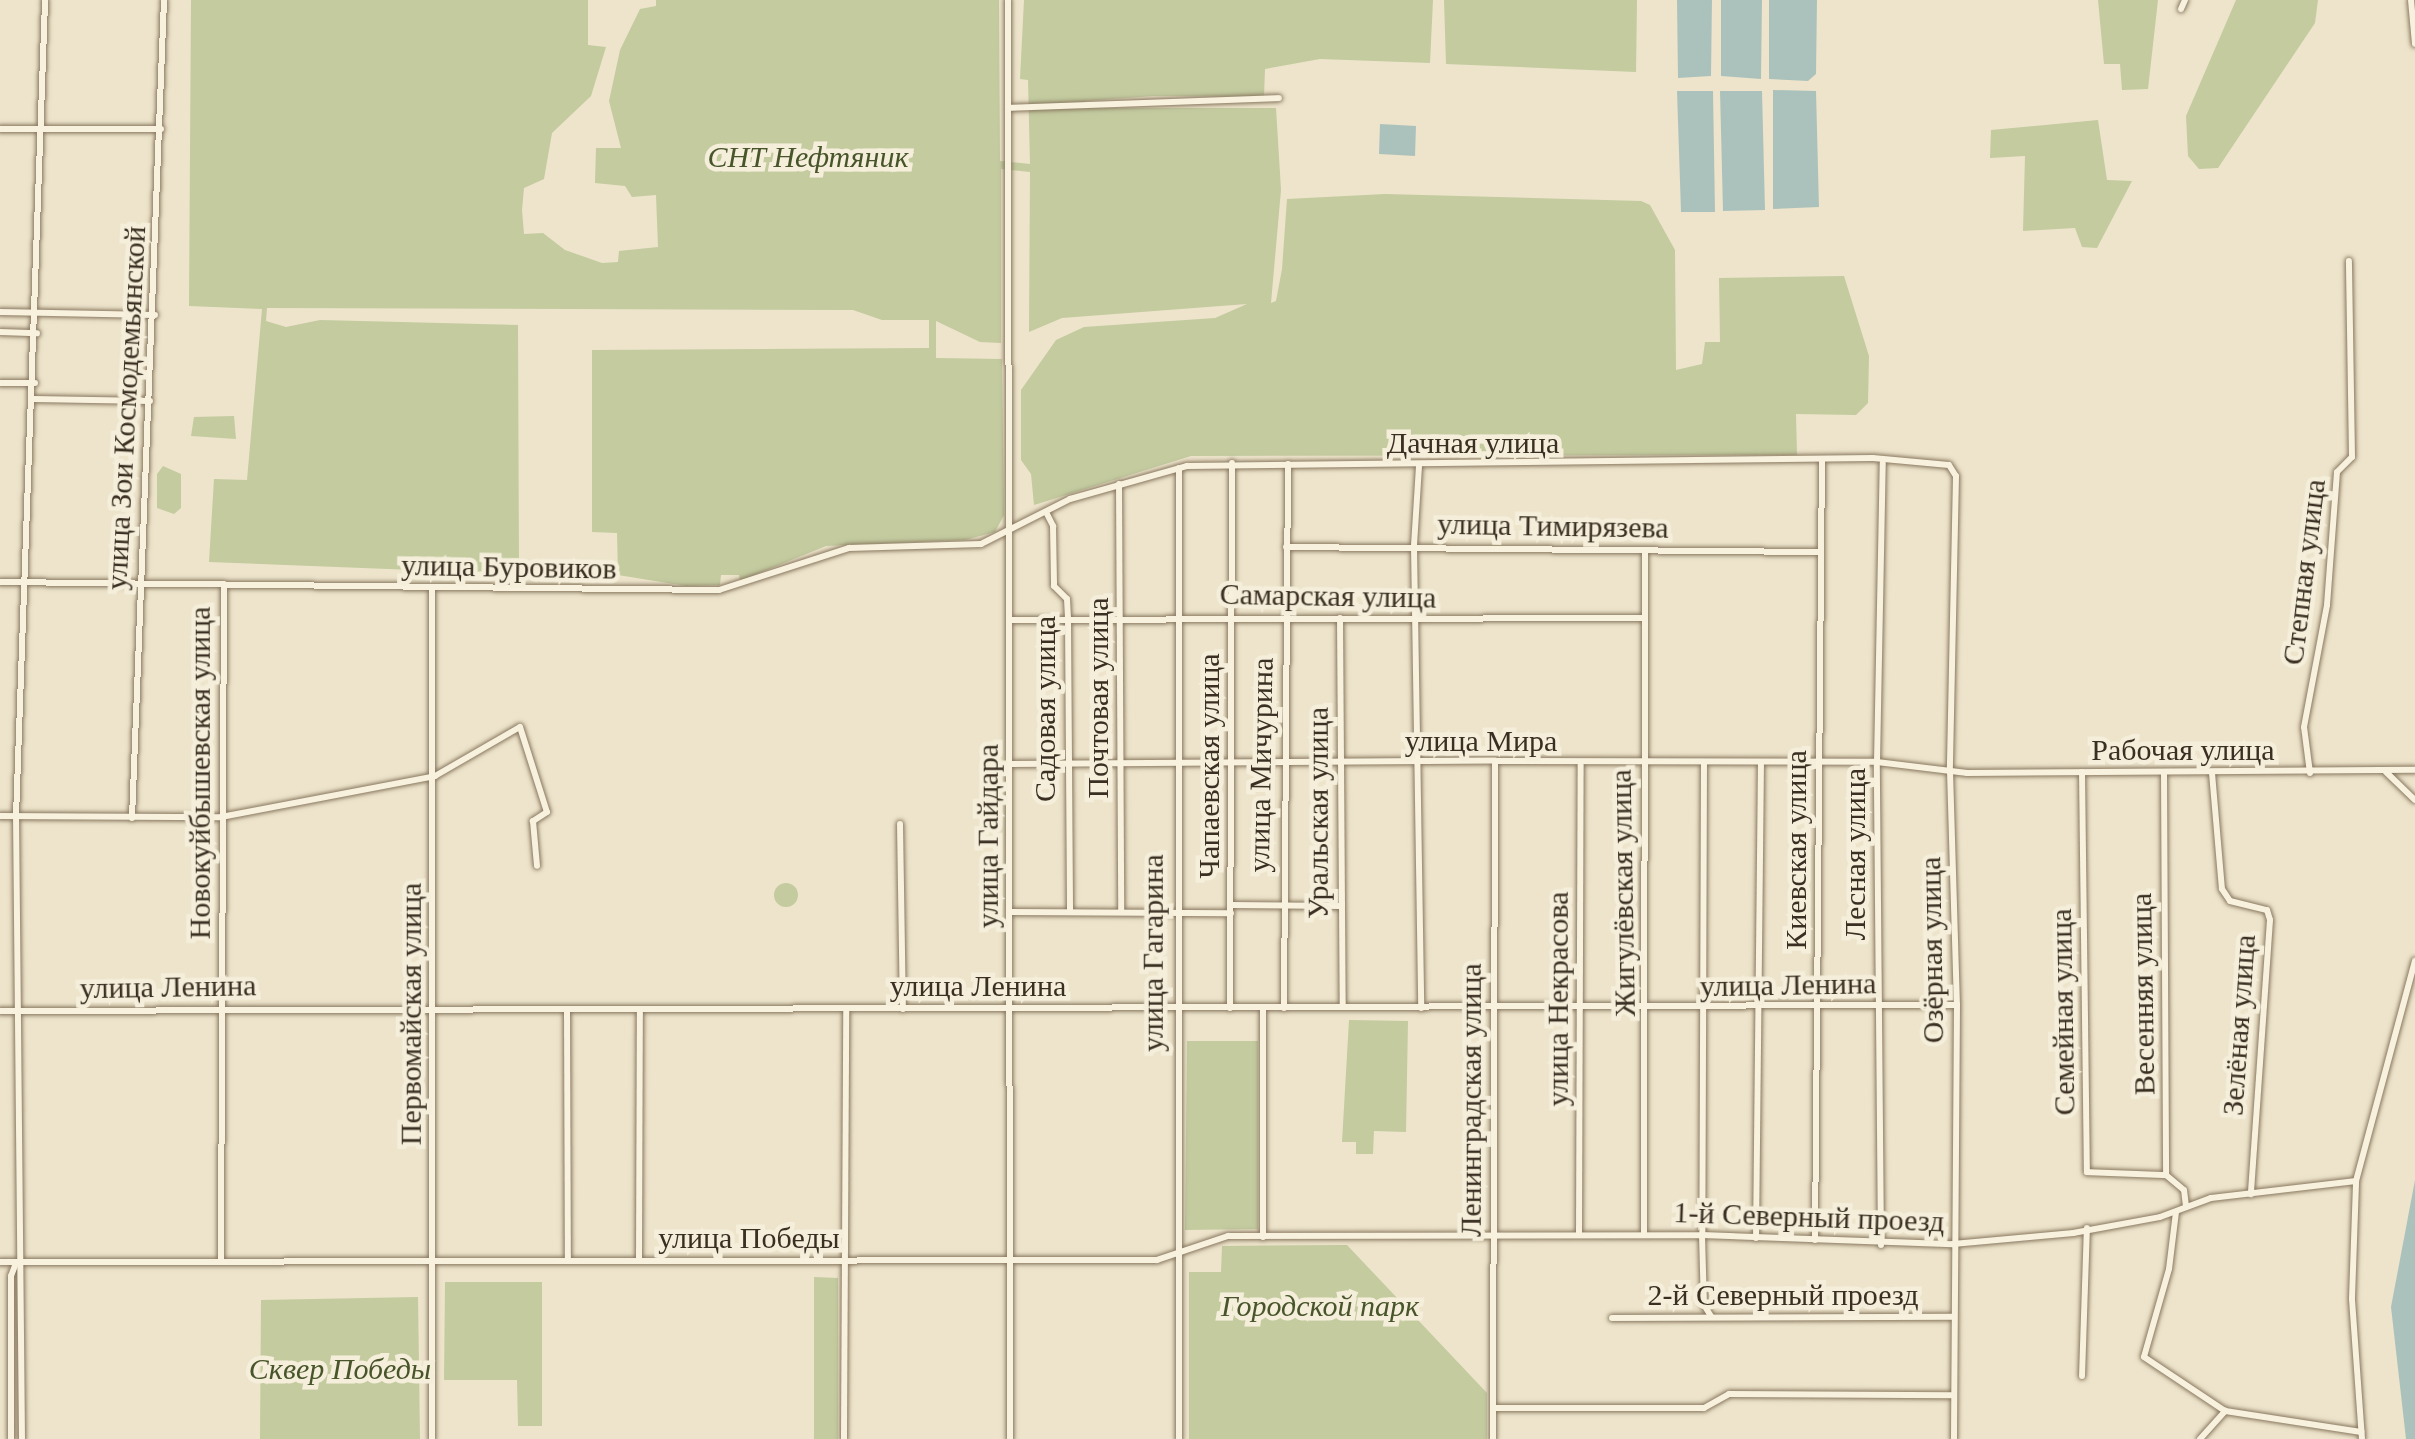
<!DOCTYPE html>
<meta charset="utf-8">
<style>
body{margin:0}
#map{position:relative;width:2415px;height:1439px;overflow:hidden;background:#ede4cb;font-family:Georgia,serif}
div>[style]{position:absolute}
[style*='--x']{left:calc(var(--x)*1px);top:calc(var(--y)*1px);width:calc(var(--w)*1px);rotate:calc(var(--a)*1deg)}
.green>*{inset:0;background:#c3cb9f}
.round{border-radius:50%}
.water>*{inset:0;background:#abc2bc}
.roads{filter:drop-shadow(0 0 2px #897860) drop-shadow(0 0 2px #897860)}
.minor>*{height:6px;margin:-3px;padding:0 3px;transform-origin:3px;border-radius:3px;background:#f7f1de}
span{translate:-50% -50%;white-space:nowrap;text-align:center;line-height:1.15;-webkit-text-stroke:9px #f4eeda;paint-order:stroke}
.park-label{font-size:30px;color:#48552a;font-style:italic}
.street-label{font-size:30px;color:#3a2f22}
</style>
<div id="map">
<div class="green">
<div style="clip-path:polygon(191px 0,588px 0,588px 45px,606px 47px,591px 96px,552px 133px,544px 179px,524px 188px,522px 210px,524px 234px,543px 233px,565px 250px,602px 263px,618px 262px,619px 251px,658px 247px,656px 195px,632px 197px,625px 186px,595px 183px,596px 148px,621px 148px,609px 101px,620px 50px,640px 9px,656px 6px,656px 0,999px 0,1000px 161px,1030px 164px,1028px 80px,1020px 79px,1024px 0,1433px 0,1430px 63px,1320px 59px,1265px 69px,1264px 97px,1154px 96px,1085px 101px,1084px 108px,1276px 108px,1281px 190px,1271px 303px,1276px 301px,1282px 269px,1287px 199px,1385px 194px,1641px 201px,1650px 205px,1675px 250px,1676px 370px,1702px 364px,1705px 342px,1720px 342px,1719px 278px,1844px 276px,1869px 356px,1868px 403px,1856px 415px,1796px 414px,1797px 455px,1191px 456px,1034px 505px,1031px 474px,1021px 460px,1021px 390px,1056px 340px,1084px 327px,1215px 318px,1247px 304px,1062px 318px,1029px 332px,1030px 172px,1001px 169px,1001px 343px,980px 342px,936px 321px,936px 358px,1002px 359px,1004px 515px,995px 532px,965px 540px,826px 546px,740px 581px,739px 575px,721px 575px,720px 585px,686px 586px,618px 575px,617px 533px,592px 532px,592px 350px,929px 348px,929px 320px,882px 320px,853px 310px,267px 308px,266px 321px,286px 327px,320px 320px,518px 325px,519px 574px,209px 562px,214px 479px,247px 480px,262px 309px,189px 306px)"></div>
<div style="clip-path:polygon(1444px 0,1637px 0,1636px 72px,1446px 64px)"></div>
<div style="clip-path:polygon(2098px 0,2158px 0,2148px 89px,2122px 90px,2120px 64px,2104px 64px)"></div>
<div style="clip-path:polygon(2236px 0,2318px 0,2315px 23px,2218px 168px,2199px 169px,2188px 156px,2186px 116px)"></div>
<div style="clip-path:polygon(2098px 120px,2107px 180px,2132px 181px,2097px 248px,2082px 247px,2075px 228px,2023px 231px,2025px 156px,1990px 158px,1991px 130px)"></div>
<div style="clip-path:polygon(234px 416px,236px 439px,191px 436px,194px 417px)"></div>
<div style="clip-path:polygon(163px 466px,181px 474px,181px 508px,174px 514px,157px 508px,157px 474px)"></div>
<div class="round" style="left:774px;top:883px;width:24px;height:24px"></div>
<div style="clip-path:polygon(1349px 1020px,1408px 1021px,1406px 1132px,1374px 1131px,1373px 1154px,1356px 1154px,1356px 1142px,1342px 1142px)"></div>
<div style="clip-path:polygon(1187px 1041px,1258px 1041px,1258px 1229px,1185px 1230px)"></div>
<div style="clip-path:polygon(1347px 1245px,1487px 1393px,1487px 1439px,1189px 1439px,1189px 1272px,1221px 1272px,1222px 1246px)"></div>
<div style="clip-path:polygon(814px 1277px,838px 1278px,838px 1439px,814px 1439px)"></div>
<div style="clip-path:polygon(445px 1282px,542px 1282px,542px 1426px,518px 1426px,517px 1380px,444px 1380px)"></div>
<div style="clip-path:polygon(418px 1297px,420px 1439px,260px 1439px,261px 1300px)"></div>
</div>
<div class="water">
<div style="clip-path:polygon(1677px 0,1712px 0,1711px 76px,1678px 78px)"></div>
<div style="clip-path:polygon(1721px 0,1762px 0,1761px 79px,1721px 76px)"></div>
<div style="clip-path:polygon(1769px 0,1817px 0,1816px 74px,1808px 81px,1769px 79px)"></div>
<div style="clip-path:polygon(1773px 90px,1816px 91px,1819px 207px,1773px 209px)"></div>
<div style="clip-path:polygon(1677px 91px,1713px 91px,1715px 212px,1681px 212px)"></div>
<div style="clip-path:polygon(1720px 91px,1762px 91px,1765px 210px,1723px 211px)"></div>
<div style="clip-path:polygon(1380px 124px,1416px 126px,1415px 156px,1379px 154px)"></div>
<div style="clip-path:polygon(2415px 1180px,2415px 1439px,2406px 1439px,2391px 1307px)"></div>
</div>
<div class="roads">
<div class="minor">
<div style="--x:1008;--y:0;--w:1439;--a:89.92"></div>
<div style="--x:2411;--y:0;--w:44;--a:84.8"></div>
<div style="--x:2181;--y:9;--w:10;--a:-66"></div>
<div style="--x:1008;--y:108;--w:271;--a:-2.1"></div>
<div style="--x:0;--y:129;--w:161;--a:0"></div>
<div style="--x:0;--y:312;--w:155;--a:1.1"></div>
<div style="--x:0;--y:332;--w:37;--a:2"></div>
<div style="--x:0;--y:383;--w:35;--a:0"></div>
<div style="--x:34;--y:399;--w:116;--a:1"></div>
<div style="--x:1419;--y:466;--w:80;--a:93.6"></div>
<div style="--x:1414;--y:546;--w:462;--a:89.1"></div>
<div style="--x:1179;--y:468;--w:971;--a:90"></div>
<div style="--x:1119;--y:484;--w:428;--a:89.7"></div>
<div style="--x:1046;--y:512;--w:16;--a:63"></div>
<div style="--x:1053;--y:526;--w:60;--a:89"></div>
<div style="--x:1054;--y:586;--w:18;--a:45"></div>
<div style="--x:1067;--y:599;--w:20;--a:87"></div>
<div style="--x:1068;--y:619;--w:293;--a:89.6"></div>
<div style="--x:1286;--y:547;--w:533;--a:0.54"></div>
<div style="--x:0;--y:582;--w:719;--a:0.64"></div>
<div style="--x:719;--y:590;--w:137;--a:-17.9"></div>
<div style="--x:849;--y:548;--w:132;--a:-1.7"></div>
<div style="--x:981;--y:544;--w:100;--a:-26.8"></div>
<div style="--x:1070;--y:499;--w:122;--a:-15.8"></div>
<div style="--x:1187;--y:466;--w:686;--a:-0.67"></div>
<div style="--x:1873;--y:458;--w:76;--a:5.3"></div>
<div style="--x:1949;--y:465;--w:13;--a:58"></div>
<div style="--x:1956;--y:476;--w:295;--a:91.2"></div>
<div style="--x:1950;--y:771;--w:234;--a:88.3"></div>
<div style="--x:1957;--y:1005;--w:434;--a:90.4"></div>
<div style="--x:432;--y:589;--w:850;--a:90"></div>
<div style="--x:1340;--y:618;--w:389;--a:89.6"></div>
<div style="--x:1010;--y:620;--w:635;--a:-0.18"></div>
<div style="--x:1704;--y:762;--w:473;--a:90.2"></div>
<div style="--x:1702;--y:1235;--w:70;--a:88.4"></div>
<div style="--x:1704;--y:1305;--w:13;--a:58"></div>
<div style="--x:1011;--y:764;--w:484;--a:-0.4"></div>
<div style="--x:1495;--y:761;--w:382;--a:0.1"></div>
<div style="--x:1877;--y:762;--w:91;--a:7"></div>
<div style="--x:1967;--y:773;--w:448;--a:-0.4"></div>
<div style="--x:2082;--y:772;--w:400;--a:89.3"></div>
<div style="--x:2087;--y:1172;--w:79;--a:2.2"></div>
<div style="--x:2386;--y:772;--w:40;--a:44"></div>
<div style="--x:2164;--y:773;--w:402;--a:89.7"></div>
<div style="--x:2166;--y:1175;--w:23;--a:40"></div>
<div style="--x:2184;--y:1190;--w:17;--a:83"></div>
<div style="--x:2212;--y:773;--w:116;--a:85.1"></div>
<div style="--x:2222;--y:889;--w:14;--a:56"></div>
<div style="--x:2230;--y:901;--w:38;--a:14"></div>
<div style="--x:2267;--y:910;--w:10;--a:73"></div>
<div style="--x:2270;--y:920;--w:275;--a:94"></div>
<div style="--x:2310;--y:773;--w:46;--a:-97.4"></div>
<div style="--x:2304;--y:727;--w:124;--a:-79.3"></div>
<div style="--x:2327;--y:605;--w:133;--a:-85.7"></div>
<div style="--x:2337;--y:472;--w:21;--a:-45"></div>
<div style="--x:2352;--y:457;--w:196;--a:-90.9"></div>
<div style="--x:0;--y:816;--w:221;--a:0.3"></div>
<div style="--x:221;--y:817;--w:218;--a:-10.8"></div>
<div style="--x:435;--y:776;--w:98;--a:-30"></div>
<div style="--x:520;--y:727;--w:89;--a:72.4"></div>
<div style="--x:547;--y:812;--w:17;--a:147"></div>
<div style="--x:533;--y:821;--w:45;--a:84.9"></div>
<div style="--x:132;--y:818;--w:819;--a:-87.76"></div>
<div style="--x:900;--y:824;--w:185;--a:89.1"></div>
<div style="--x:1231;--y:905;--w:110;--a:0.5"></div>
<div style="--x:1010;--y:912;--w:221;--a:0.3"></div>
<div style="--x:1230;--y:1008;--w:545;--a:-89.79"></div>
<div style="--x:1263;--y:1008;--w:229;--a:90"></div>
<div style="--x:1284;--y:1008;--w:544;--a:-89.58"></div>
<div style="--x:567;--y:1010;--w:251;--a:89.8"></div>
<div style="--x:0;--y:1011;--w:1957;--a:-0.18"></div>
<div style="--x:2176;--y:1212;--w:57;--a:97"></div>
<div style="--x:2169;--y:1269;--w:91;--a:105.9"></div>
<div style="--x:2144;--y:1357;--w:97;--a:33.7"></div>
<div style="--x:1579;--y:1234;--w:469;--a:-89.8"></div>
<div style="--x:1644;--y:1235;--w:684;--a:-89.92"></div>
<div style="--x:1756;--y:1238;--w:476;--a:-89.4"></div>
<div style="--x:1815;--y:1240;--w:780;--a:-89.49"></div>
<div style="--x:1881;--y:1245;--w:483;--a:-90.5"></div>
<div style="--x:1877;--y:762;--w:299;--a:-88.9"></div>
<div style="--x:639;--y:1261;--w:251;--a:-89.8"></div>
<div style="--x:0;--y:1262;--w:1157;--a:-0.1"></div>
<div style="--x:1157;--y:1260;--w:75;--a:-18.7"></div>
<div style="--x:1228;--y:1236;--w:474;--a:-0.1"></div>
<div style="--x:1702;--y:1235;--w:251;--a:2.1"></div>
<div style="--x:1953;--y:1244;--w:121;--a:-5.2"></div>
<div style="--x:2073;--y:1233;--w:88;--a:-10.4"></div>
<div style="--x:2160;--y:1217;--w:54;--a:-20.4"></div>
<div style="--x:2211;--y:1198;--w:146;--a:-6.7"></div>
<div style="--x:221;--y:1262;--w:678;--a:-89.75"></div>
<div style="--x:1612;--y:1318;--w:342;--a:-0.2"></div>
<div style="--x:2082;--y:1376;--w:148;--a:-88.1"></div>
<div style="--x:1493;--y:1408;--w:211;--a:0"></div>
<div style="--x:1704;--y:1408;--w:29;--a:-29"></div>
<div style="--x:1729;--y:1394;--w:225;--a:0.3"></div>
<div style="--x:11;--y:1439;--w:163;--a:-90"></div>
<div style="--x:11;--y:1276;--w:14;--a:-69"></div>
<div style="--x:22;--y:1439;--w:623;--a:-90.55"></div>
<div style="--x:16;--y:816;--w:817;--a:-87.96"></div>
<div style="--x:844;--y:1439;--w:430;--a:-89.7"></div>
<div style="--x:1493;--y:1439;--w:678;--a:-89.83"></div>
<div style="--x:2200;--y:1439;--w:38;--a:-48"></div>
<div style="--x:2225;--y:1411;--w:138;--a:8.8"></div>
<div style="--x:2362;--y:1439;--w:141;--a:-94.1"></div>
<div style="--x:2352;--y:1298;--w:117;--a:-88"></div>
<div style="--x:2356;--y:1181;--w:228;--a:-75"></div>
</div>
</div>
<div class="park-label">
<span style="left:808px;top:157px">СНТ Нефтяник</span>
<span style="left:1320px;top:1306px">Городской парк</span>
<span style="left:340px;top:1369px">Сквер Победы</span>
</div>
<div class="street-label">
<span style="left:126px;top:408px;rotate:-87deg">улица Зои Космодемьянской</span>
<span style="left:1473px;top:443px">Дачная улица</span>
<span style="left:1553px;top:526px;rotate:1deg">улица Тимирязева</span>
<span style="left:509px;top:567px;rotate:1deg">улица Буровиков</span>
<span style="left:2304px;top:572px;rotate:-83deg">Степная улица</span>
<span style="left:1328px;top:596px;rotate:1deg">Самарская улица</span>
<span style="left:1098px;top:698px;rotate:-90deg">Почтовая улица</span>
<span style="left:1045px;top:709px;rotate:-90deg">Садовая улица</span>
<span style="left:1481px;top:741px">улица Мира</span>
<span style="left:2183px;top:750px">Рабочая улица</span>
<span style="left:1261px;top:765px;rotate:-89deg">улица Мичурина</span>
<span style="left:1209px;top:766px;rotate:-90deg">Чапаевская улица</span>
<span style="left:200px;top:773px;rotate:-90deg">Новокуйбышевская улица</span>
<span style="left:1318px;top:813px;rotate:-90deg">Уральская улица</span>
<span style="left:988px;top:836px;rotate:-90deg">улица Гайдара</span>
<span style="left:1796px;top:850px;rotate:-90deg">Киевская улица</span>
<span style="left:1855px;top:854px;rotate:-90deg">Лесная улица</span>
<span style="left:1623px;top:893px;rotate:-91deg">Жигулёвская улица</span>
<span style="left:1932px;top:950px;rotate:-91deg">Озёрная улица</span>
<span style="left:1153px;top:953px;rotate:-90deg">улица Гагарина</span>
<span style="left:1788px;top:985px;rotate:-1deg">улица Ленина</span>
<span style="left:978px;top:986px">улица Ленина</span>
<span style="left:168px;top:987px;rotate:-1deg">улица Ленина</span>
<span style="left:2143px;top:994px;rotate:-91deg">Весенняя улица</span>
<span style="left:1558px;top:999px;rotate:-90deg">улица Некрасова</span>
<span style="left:2063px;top:1012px;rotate:-91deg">Семейная улица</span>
<span style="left:411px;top:1014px;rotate:-90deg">Первомайская улица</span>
<span style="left:2239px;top:1025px;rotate:-86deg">Зелёная улица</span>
<span style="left:1471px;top:1100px;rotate:-90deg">Ленинградская улица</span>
<span style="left:1809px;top:1217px;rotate:2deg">1-й Северный проезд</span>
<span style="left:749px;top:1238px">улица Победы</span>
<span style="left:1783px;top:1295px">2-й Северный проезд</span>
</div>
</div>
